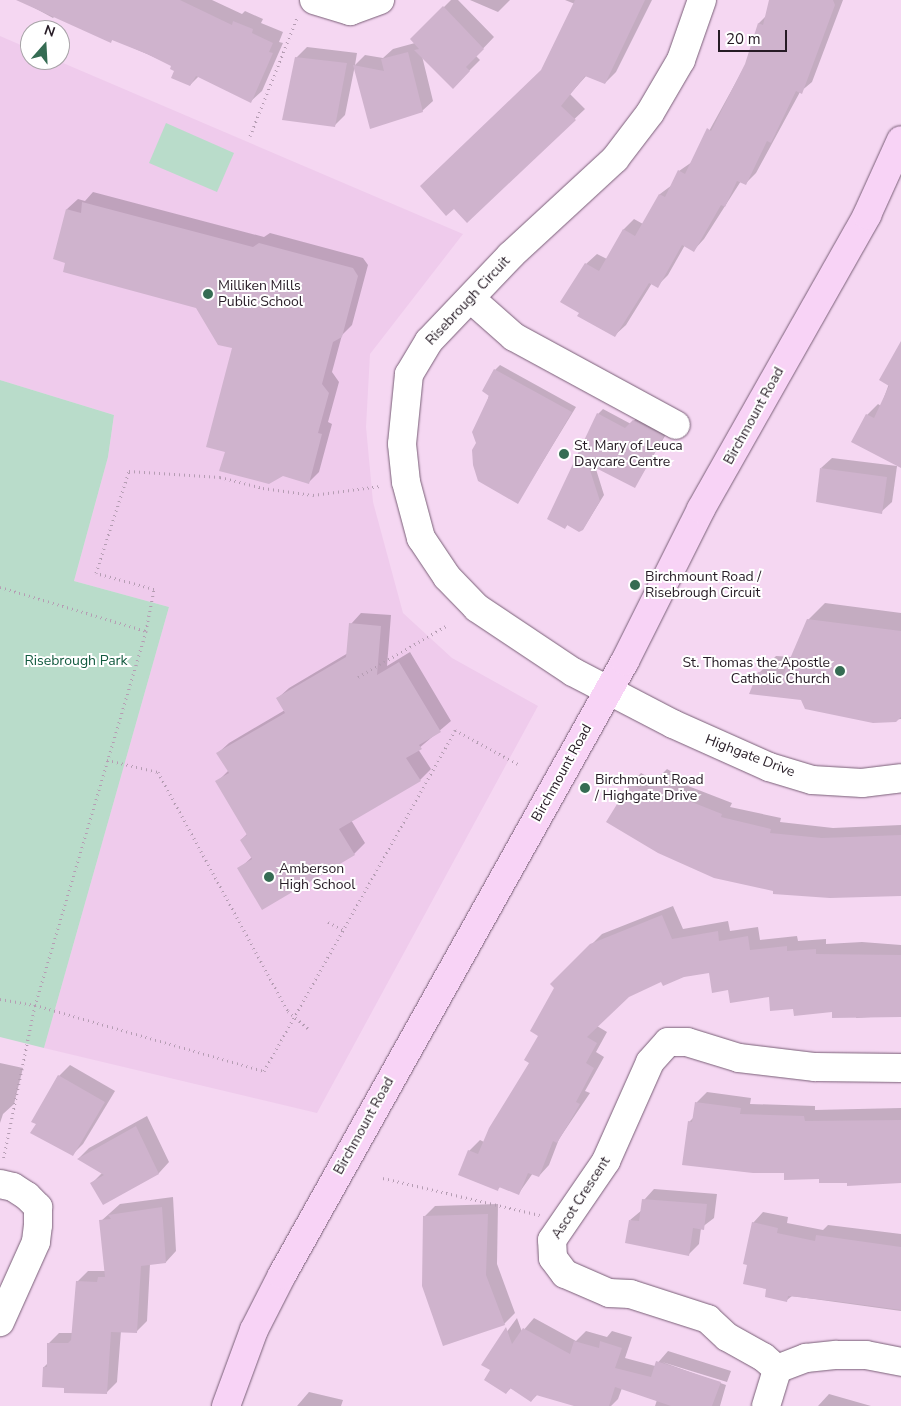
<!DOCTYPE html>
<style>
body{margin:0}
#map{position:relative;width:901px;height:1406px;overflow:hidden;background:#f5d7f2;font-family:"Nunito Sans",sans-serif}
div>[style]{position:absolute}
[style*='--x']{left:calc(var(--x)*1px);top:calc(var(--y)*1px);width:calc(var(--w)*1px);rotate:calc(var(--a)*1deg)}
.built>*{inset:0;background:#efcbec}
.green>*{inset:0;background:#b9dcca}
.shadow>*{inset:0;background:#0003}
.building>*{inset:0;background:#cfb3cd}
.path>*{height:3px;margin-top:-1.5px;transform-origin:0;background:repeating-linear-gradient(90deg,#b59db3 0 1px,transparent 0 5px)}
.roads{filter:drop-shadow(0 0 1px #795f77) drop-shadow(0 0 1px #795f77)}
.minor>*{height:28px;margin:-14px;padding:0 14px;transform-origin:14px;border-radius:14px;background:#fff}
.major>*{height:28px;margin:-14px;padding:0 14px;transform-origin:14px;border-radius:14px;background:#f8d3f6}
.dots>*{width:14px;height:14px;translate:-50% -50%;box-sizing:border-box;border:2px solid #fff;border-radius:50%}
span{translate:-50% -50%;white-space:nowrap;text-align:center;line-height:1.15;-webkit-text-stroke:4px #fff;paint-order:stroke}
.poi-label{font-size:14px;color:#261b25}
.left{translate:0 -50%;text-align:left}
.right{translate:-100% -50%;text-align:right}
.street-label{font-size:14px;color:#261b25}
.park-label{font-size:14px;color:#125a3f}
.north{position:absolute;left:20px;top:20px;width:50px;height:50px;box-sizing:border-box;background:#fff;border:1px solid #a8a4a8;border-radius:50%;rotate:19deg;font-size:14px;font-weight:700;line-height:20px;text-align:center;color:#261b25}
.north::after{content:'';display:block;margin:auto;width:18px;height:22px;background:#356c53;clip-path:polygon(50% 0,100% 100%,50% 72%,0 100%)}
.scale{position:absolute;left:718px;top:30px;width:69px;height:22px;box-sizing:border-box;border:2px solid #261b25;border-top:0;padding-left:6px;font-size:15px;line-height:18px;white-space:nowrap;color:#261b25;-webkit-text-stroke:4px #fff;paint-order:stroke}
</style>
<div id="map">
<div class="built">
<div style="clip-path:polygon(0 36px,30px 49px,30px 60px,56px 60px,463px 234px,370px 354px,366px 427px,373px 502px,403px 613px,452px 658px,538px 706px,317px 1113px,44px 1048px,169px 607px,74px 581px,108px 457px,114px 415px,0 380px)"></div>
</div>
<div class="green">
<div style="clip-path:polygon(166px 123px,234px 153px,217px 192px,149px 163px)"></div>
<div style="clip-path:polygon(0 380px,114px 415px,108px 457px,74px 581px,169px 607px,44px 1048px,0 1037px)"></div>
</div>
<div class="shadow">
<div style="clip-path:polygon(20px 0,212px 0,242px 14px,245px 11px,263px 19px,261px 23px,283px 32px,279px 42px,283px 43px,262px 91px,251px 101px,199px 76px,190px 85px,172px 65px,113px 39px,111px 41px,55px 16px,53px 18px)"></div>
<div style="clip-path:polygon(451px 0,458px 0,494px 37px,476px 56px,480px 60px,453px 87px,422px 56px,433px 101px,422px 111px,371px 128px,355px 65px,345px 115px,334px 126px,296px 58px,307px 47px,357px 53px,355px 65px,365px 55px,383px 58px,393px 49px,415px 43px,412px 39px)"></div>
<div style="clip-path:polygon(470px 0,510px 0,498px 12px)"></div>
<div style="clip-path:polygon(565px 0,652px 0,616px 72px,605px 83px,587px 75px,570px 94px,585px 109px,467px 221px,575px 4px)"></div>
<div style="clip-path:polygon(771px 0,843px 0,812px 82px,800px 92px,756px 173px,746px 183px,741px 181px,704px 239px,694px 250px,685px 245px,668px 275px,657px 286px,652px 283px,626px 325px,615px 335px,586px 264px,597px 254px,607px 259px,624px 229px,634px 219px,643px 224px,660px 194px,672px 185px,679px 171px,692px 162px,746px 64px,759px 23px,767px 15px)"></div>
<div style="clip-path:polygon(93px 192px,264px 237px,270px 233px,363px 258px,368px 265px,352px 325px,342px 335px,332px 372px,339px 382px,328px 422px,332px 424px,319px 472px,309px 482px,226px 451px,233px 347px,197px 307px,67px 262px,67px 209px,78px 199px,85px 201px)"></div>
<div style="clip-path:polygon(901px 350px,901px 467px,853px 442px,867px 415px,878px 404px,881px 406px)"></div>
<div style="clip-path:polygon(500px 365px,576px 407px,518px 502px,477px 444px,495px 370px)"></div>
<div style="clip-path:polygon(603px 409px,631px 424px,639px 415px,668px 431px,635px 486px,595px 466px,604px 495px,583px 529px,568px 524px,565px 528px,598px 414px)"></div>
<div style="clip-path:polygon(832px 458px,897px 466px,892px 502px,881px 512px,821px 468px)"></div>
<div style="clip-path:polygon(825px 603px,901px 613px,901px 719px,873px 722px,802px 699px,759px 673px,776px 656px,792px 657px,808px 620px)"></div>
<div style="clip-path:polygon(361px 613px,391px 615px,387px 666px,410px 652px,451px 721px,418px 749px,431px 769px,420px 780px,351px 820px,365px 843px,354px 854px,239px 869px,252px 857px,241px 840px,248px 833px,217px 782px,229px 770px,218px 753px,229px 743px,285px 710px,278px 698px,289px 688px,348px 653px,351px 624px)"></div>
<div style="clip-path:polygon(667px 769px,686px 780px,683px 784px,732px 803px,730px 807px,781px 818px,780px 822px,833px 828px,901px 825px,901px 895px,775px 890px,631px 784px,641px 773px,655px 781px)"></div>
<div style="clip-path:polygon(673px 906px,683px 929px,728px 921px,730px 931px,758px 927px,760px 940px,797px 936px,798px 941px,826px 939px,826px 944px,862px 942px,901px 945px,901px 1015px,856px 1018px,856px 1015px,833px 1011px,795px 1008px,770px 996px,729px 989px,710px 972px,662px 980px,628px 996px,597px 1026px,607px 1032px,596px 1052px,604px 1057px,585px 1091px,590px 1093px,559px 1139px,549px 1165px,539px 1176px,533px 1173px,519px 1193px,501px 1186px,497px 1190px,469px 1151px,480px 1140px,484px 1142px,531px 1063px,555px 988px,552px 984px,602px 934px)"></div>
<div style="clip-path:polygon(0 1063px,23px 1068px,14px 1104px,3px 1114px,0 1123px)"></div>
<div style="clip-path:polygon(70px 1065px,115px 1091px,83px 1144px,72px 1155px,33px 1121px,59px 1076px)"></div>
<div style="clip-path:polygon(707px 1092px,751px 1098px,750px 1104px,815px 1106px,815px 1110px,901px 1108px,901px 1183px,821px 1182px,821px 1177px,785px 1172px,689px 1122px,694px 1117px,697px 1102px)"></div>
<div style="clip-path:polygon(147px 1116px,169px 1162px,159px 1173px,103px 1203px,92px 1183px,102px 1173px,79px 1158px,89px 1148px)"></div>
<div style="clip-path:polygon(654px 1189px,717px 1194px,714px 1218px,701px 1228px,699px 1244px,688px 1255px,630px 1220px,642px 1210px,644px 1200px)"></div>
<div style="clip-path:polygon(173px 1197px,176px 1251px,166px 1262px,150px 1264px,147px 1321px,136px 1332px,121px 1331px,117px 1382px,107px 1392px,66px 1387px,44px 1367px,48px 1363px,48px 1344px,59px 1333px,73px 1333px,77px 1282px,88px 1271px,105px 1271px,101px 1221px,120px 1204px)"></div>
<div style="clip-path:polygon(498px 1204px,497px 1264px,515px 1313px,504px 1324px,424px 1217px,435px 1206px)"></div>
<div style="clip-path:polygon(763px 1212px,788px 1217px,787px 1223px,823px 1230px,828px 1225px,901px 1234px,901px 1311px,792px 1296px,787px 1300px,768px 1288px,753px 1223px)"></div>
<div style="clip-path:polygon(517px 1318px,522px 1332px,534px 1318px,576px 1341px,586px 1331px,607px 1337px,612px 1331px,632px 1337px,625px 1358px,655px 1366px,668px 1351px,731px 1371px,727px 1382px,662px 1362px,726px 1385px,720px 1406px,655px 1406px,657px 1400px,622px 1388px,618px 1399px,611px 1406px,596px 1406px,538px 1394px,531px 1401px,511px 1388px,506px 1393px,491px 1370px,483px 1364px)"></div>
<div style="clip-path:polygon(309px 1392px,343px 1400px,341px 1406px,297px 1406px)"></div>
<div style="clip-path:polygon(829px 1394px,871px 1406px,818px 1406px)"></div>
</div>
<div class="building">
<div style="clip-path:polygon(16px 0,180px 0,232px 25px,233px 21px,253px 29px,252px 33px,273px 43px,269px 52px,273px 53px,251px 103px,196px 76px,190px 86px,171px 78px,174px 71px,170px 69px,171px 66px,147px 54px,112px 40px,111px 43px)"></div>
<div style="clip-path:polygon(575px 0,645px 0,605px 84px,585px 76px,561px 106px,576px 120px,467px 223px,454px 209px,446px 216px,420px 186px,541px 70px)"></div>
<div style="clip-path:polygon(769px 0,833px 0,835px 5px,802px 94px,796px 91px,771px 143px,767px 141px,746px 185px,737px 181px,725px 207px,721px 205px,694px 252px,682px 245px,658px 288px,649px 283px,615px 337px,577px 316px,579px 313px,560px 302px,585px 263px,599px 271px,623px 229px,635px 236px,659px 194px,665px 197px,678px 170px,685px 174px,707px 128px,711px 131px,745px 64px,758px 23px,763px 25px)"></div>
<div style="clip-path:polygon(443px 6px,484px 49px,466px 67px,470px 71px,453px 89px,414px 50px,419px 49px,410px 39px)"></div>
<div style="clip-path:polygon(408px 52px,423px 112px,370px 129px,353px 65px,384px 71px,381px 59px)"></div>
<div style="clip-path:polygon(295px 57px,347px 63px,335px 127px,282px 120px)"></div>
<div style="clip-path:polygon(82px 202px,253px 247px,259px 243px,353px 268px,358px 276px,342px 337px,333px 342px,322px 384px,329px 393px,318px 433px,322px 434px,309px 484px,283px 476px,269px 484px,219px 471px,225px 452px,206px 447px,232px 348px,218px 345px,196px 308px,63px 272px,65px 263px,53px 259px,66px 209px,81px 213px)"></div>
<div style="clip-path:polygon(901px 341px,901px 468px,851px 442px,866px 414px,874px 418px,889px 386px,879px 380px)"></div>
<div style="clip-path:polygon(494px 369px,572px 412px,518px 504px,478px 481px,473px 465px,472px 450px,476px 443px,472px 432px,489px 396px,482px 391px)"></div>
<div style="clip-path:polygon(597px 413px,625px 428px,633px 420px,664px 436px,635px 488px,588px 464px,600px 501px,583px 530px,579px 532px,567px 525px,565px 529px,547px 519px)"></div>
<div style="clip-path:polygon(820px 468px,887px 477px,882px 514px,816px 502px)"></div>
<div style="clip-path:polygon(807px 619px,901px 631px,901px 717px,896px 722px,873px 723px,805px 709px,801px 700px,749px 694px,758px 672px,783px 675px)"></div>
<div style="clip-path:polygon(349px 623px,381px 626px,377px 675px,399px 662px,441px 732px,419px 745px,422px 749px,406px 758px,421px 781px,339px 829px,355px 855px,262px 910px,237px 868px,252px 859px,240px 840px,247px 835px,215px 781px,229px 773px,216px 753px,285px 713px,276px 698px,346px 657px)"></div>
<div style="clip-path:polygon(655px 778px,676px 791px,674px 795px,722px 814px,721px 817px,771px 829px,770px 833px,822px 838px,901px 835px,901px 896px,830px 898px,773px 894px,773px 891px,714px 878px,658px 853px,606px 822px,630px 783px,646px 793px)"></div>
<div style="clip-path:polygon(662px 915px,672px 939px,718px 931px,719px 941px,748px 936px,750px 950px,787px 946px,787px 951px,816px 949px,816px 954px,901px 955px,901px 1017px,832px 1018px,832px 1012px,794px 1016px,793px 1009px,770px 1011px,769px 997px,730px 1003px,728px 990px,712px 993px,709px 973px,684px 977px,663px 986px,661px 982px,629px 997px,587px 1037px,597px 1043px,586px 1063px,594px 1068px,576px 1102px,580px 1104px,569px 1123px,557px 1143px,553px 1141px,539px 1177px,528px 1173px,519px 1195px,499px 1187px,498px 1191px,458px 1175px,468px 1150px,478px 1154px,489px 1128px,529px 1063px,524px 1060px,538px 1036px,530px 1031px,554px 988px,550px 984px,590px 944px)"></div>
<div style="clip-path:polygon(58px 1075px,105px 1102px,73px 1156px,30px 1133px,36px 1124px,31px 1122px)"></div>
<div style="clip-path:polygon(695px 1102px,741px 1108px,740px 1114px,804px 1116px,805px 1121px,901px 1120px,901px 1183px,847px 1186px,847px 1183px,819px 1183px,819px 1179px,784px 1180px,784px 1173px,753px 1173px,682px 1165px,688px 1121px,692px 1122px)"></div>
<div style="clip-path:polygon(136px 1126px,159px 1174px,103px 1205px,90px 1183px,104px 1175px,77px 1159px)"></div>
<div style="clip-path:polygon(642px 1199px,707px 1204px,704px 1230px,693px 1228px,689px 1256px,625px 1243px,629px 1220px,639px 1221px)"></div>
<div style="clip-path:polygon(162px 1207px,166px 1263px,141px 1266px,137px 1333px,111px 1332px,107px 1394px,64px 1393px,64px 1388px,42px 1387px,43px 1367px,47px 1367px,47px 1343px,68px 1343px,71px 1340px,76px 1281px,97px 1282px,98px 1277px,105px 1277px,99px 1220px,111px 1219px,108px 1215px)"></div>
<div style="clip-path:polygon(488px 1214px,486px 1275px,505px 1325px,443px 1346px,422px 1286px,423px 1216px)"></div>
<div style="clip-path:polygon(752px 1222px,778px 1228px,777px 1233px,815px 1241px,816px 1235px,901px 1247px,901px 1310px,834px 1301px,788px 1296px,787px 1302px,765px 1297px,766px 1289px,743px 1284px,747px 1265px,743px 1264px)"></div>
<div style="clip-path:polygon(506px 1327px,512px 1344px,523px 1328px,570px 1354px,574px 1341px,599px 1348px,600px 1341px,622px 1348px,615px 1368px,651px 1377px,656px 1361px,721px 1382px,712px 1406px,671px 1406px,615px 1387px,609px 1406px,574px 1406px,536px 1395px,531px 1402px,510px 1388px,506px 1394px,484px 1380px,490px 1370px,481px 1365px)"></div>
</div>
<div class="path">
<div style="--x:250;--y:136;--w:127;--a:-68.3"></div>
<div style="--x:0;--y:587;--w:152;--a:16.8"></div>
<div style="--x:146;--y:631;--w:390;--a:106.5"></div>
<div style="--x:35;--y:1005;--w:159;--a:101.6"></div>
<div style="--x:146;--y:631;--w:43;--a:-79.2"></div>
<div style="--x:154;--y:589;--w:60;--a:-164.6"></div>
<div style="--x:96;--y:573;--w:107;--a:-72.1"></div>
<div style="--x:129;--y:471;--w:91;--a:3.8"></div>
<div style="--x:220;--y:477;--w:44;--a:14.3"></div>
<div style="--x:263;--y:488;--w:50;--a:8"></div>
<div style="--x:313;--y:495;--w:68;--a:-7.7"></div>
<div style="--x:358;--y:677;--w:102;--a:-30.1"></div>
<div style="--x:107;--y:760;--w:52;--a:13.2"></div>
<div style="--x:158;--y:772;--w:272;--a:61.5"></div>
<div style="--x:288;--y:1011;--w:28;--a:41"></div>
<div style="--x:328;--y:922;--w:18;--a:27"></div>
<div style="--x:0;--y:999;--w:36;--a:10"></div>
<div style="--x:35;--y:1005;--w:238;--a:16.1"></div>
<div style="--x:264;--y:1071;--w:391;--a:-60.7"></div>
<div style="--x:455;--y:730;--w:72;--a:28.4"></div>
<div style="--x:383;--y:1178;--w:161;--a:13.3"></div>
</div>
<div class="roads">
<div class="minor">
<div style="--x:314;--y:0;--w:38;--a:17"></div>
<div style="--x:350;--y:11;--w:32;--a:-20"></div>
<div style="--x:702;--y:0;--w:64;--a:109.3"></div>
<div style="--x:681;--y:60;--w:61;--a:120.3"></div>
<div style="--x:650;--y:113;--w:58;--a:127.3"></div>
<div style="--x:615;--y:159;--w:142;--a:137.3"></div>
<div style="--x:511;--y:255;--w:119;--a:133.6"></div>
<div style="--x:429;--y:341;--w:39;--a:121"></div>
<div style="--x:409;--y:374;--w:70;--a:95.7"></div>
<div style="--x:402;--y:444;--w:38;--a:84"></div>
<div style="--x:406;--y:482;--w:58;--a:75"></div>
<div style="--x:421;--y:538;--w:47;--a:56.3"></div>
<div style="--x:447;--y:577;--w:43;--a:45.9"></div>
<div style="--x:477;--y:608;--w:115;--a:33.7"></div>
<div style="--x:573;--y:672;--w:113;--a:27.5"></div>
<div style="--x:673;--y:724;--w:105;--a:24.1"></div>
<div style="--x:769;--y:767;--w:45;--a:16.8"></div>
<div style="--x:812;--y:780;--w:50;--a:3.4"></div>
<div style="--x:862;--y:783;--w:39;--a:-7"></div>
<div style="--x:471;--y:299;--w:57;--a:41.5"></div>
<div style="--x:514;--y:337;--w:184;--a:28.5"></div>
<div style="--x:0;--y:1184;--w:13;--a:13"></div>
<div style="--x:13;--y:1187;--w:17;--a:33"></div>
<div style="--x:27;--y:1196;--w:16;--a:45"></div>
<div style="--x:38;--y:1207;--w:18;--a:90"></div>
<div style="--x:38;--y:1225;--w:17;--a:97"></div>
<div style="--x:36;--y:1242;--w:88;--a:114.2"></div>
<div style="--x:777;--y:1369;--w:18;--a:-139"></div>
<div style="--x:763;--y:1357;--w:41;--a:-150.9"></div>
<div style="--x:727;--y:1337;--w:26;--a:-137"></div>
<div style="--x:708;--y:1319;--w:82;--a:-162.2"></div>
<div style="--x:630;--y:1294;--w:21;--a:-177"></div>
<div style="--x:609;--y:1293;--w:48;--a:-156.6"></div>
<div style="--x:565;--y:1274;--w:20;--a:-127"></div>
<div style="--x:553;--y:1258;--w:18;--a:-93"></div>
<div style="--x:552;--y:1240;--w:96;--a:-55.6"></div>
<div style="--x:606;--y:1161;--w:108;--a:-66"></div>
<div style="--x:650;--y:1062;--w:27;--a:-48"></div>
<div style="--x:668;--y:1042;--w:19;--a:0"></div>
<div style="--x:687;--y:1042;--w:54;--a:17.1"></div>
<div style="--x:739;--y:1058;--w:77;--a:6.8"></div>
<div style="--x:815;--y:1067;--w:86;--a:0.7"></div>
<div style="--x:777;--y:1369;--w:31;--a:-21"></div>
<div style="--x:806;--y:1358;--w:31;--a:-6"></div>
<div style="--x:837;--y:1355;--w:29;--a:0"></div>
<div style="--x:866;--y:1355;--w:36;--a:11"></div>
<div style="--x:766;--y:1406;--w:39;--a:-73"></div>
</div>
<div class="major">
<div style="--x:226;--y:1406;--w:81;--a:-69.8"></div>
<div style="--x:254;--y:1330;--w:62;--a:-63"></div>
<div style="--x:282;--y:1275;--w:703;--a:-60.81"></div>
<div style="--x:625;--y:661;--w:170;--a:-63.4"></div>
<div style="--x:701;--y:509;--w:338;--a:-60.5"></div>
<div style="--x:867;--y:215;--w:82;--a:-65.6"></div>
</div>
</div>
<div class="dots">
<div style="left:208px;top:294px;background:#356c53"></div>
<div style="left:564px;top:454px;background:#356c53"></div>
<div style="left:635px;top:585px;background:#356c53"></div>
<div style="left:840px;top:671px;background:#356c53"></div>
<div style="left:585px;top:788px;background:#356c53"></div>
<div style="left:269px;top:877px;background:#356c53"></div>
</div>
<div class="poi-label">
<span class="left" style="left:218px;top:294px">Milliken Mills<br>Public School</span>
<span class="left" style="left:574px;top:454px">St. Mary of Leuca<br>Daycare Centre</span>
<span class="left" style="left:645px;top:585px">Birchmount Road /<br>Risebrough Circuit</span>
<span class="right" style="left:830px;top:671px">St. Thomas the Apostle<br>Catholic Church</span>
<span class="left" style="left:595px;top:788px">Birchmount Road<br>/ Highgate Drive</span>
<span class="left" style="left:279px;top:877px">Amberson<br>High School</span>
</div>
<div class="street-label">
<span style="left:468px;top:301px;rotate:-47deg">Risebrough Circuit</span>
<span style="left:754px;top:416px;rotate:-61deg">Birchmount Road</span>
<span style="left:750px;top:756px;rotate:21deg">Highgate Drive</span>
<span style="left:562px;top:773px;rotate:-61deg">Birchmount Road</span>
<span style="left:364px;top:1126px;rotate:-61deg">Birchmount Road</span>
<span style="left:581px;top:1198px;rotate:-57deg">Ascot Crescent</span>
</div>
<div class="park-label">
<span style="left:76px;top:661px">Risebrough Park</span>
</div>
<div class="north">N</div>
<div class="scale">20 m</div>
</div>
